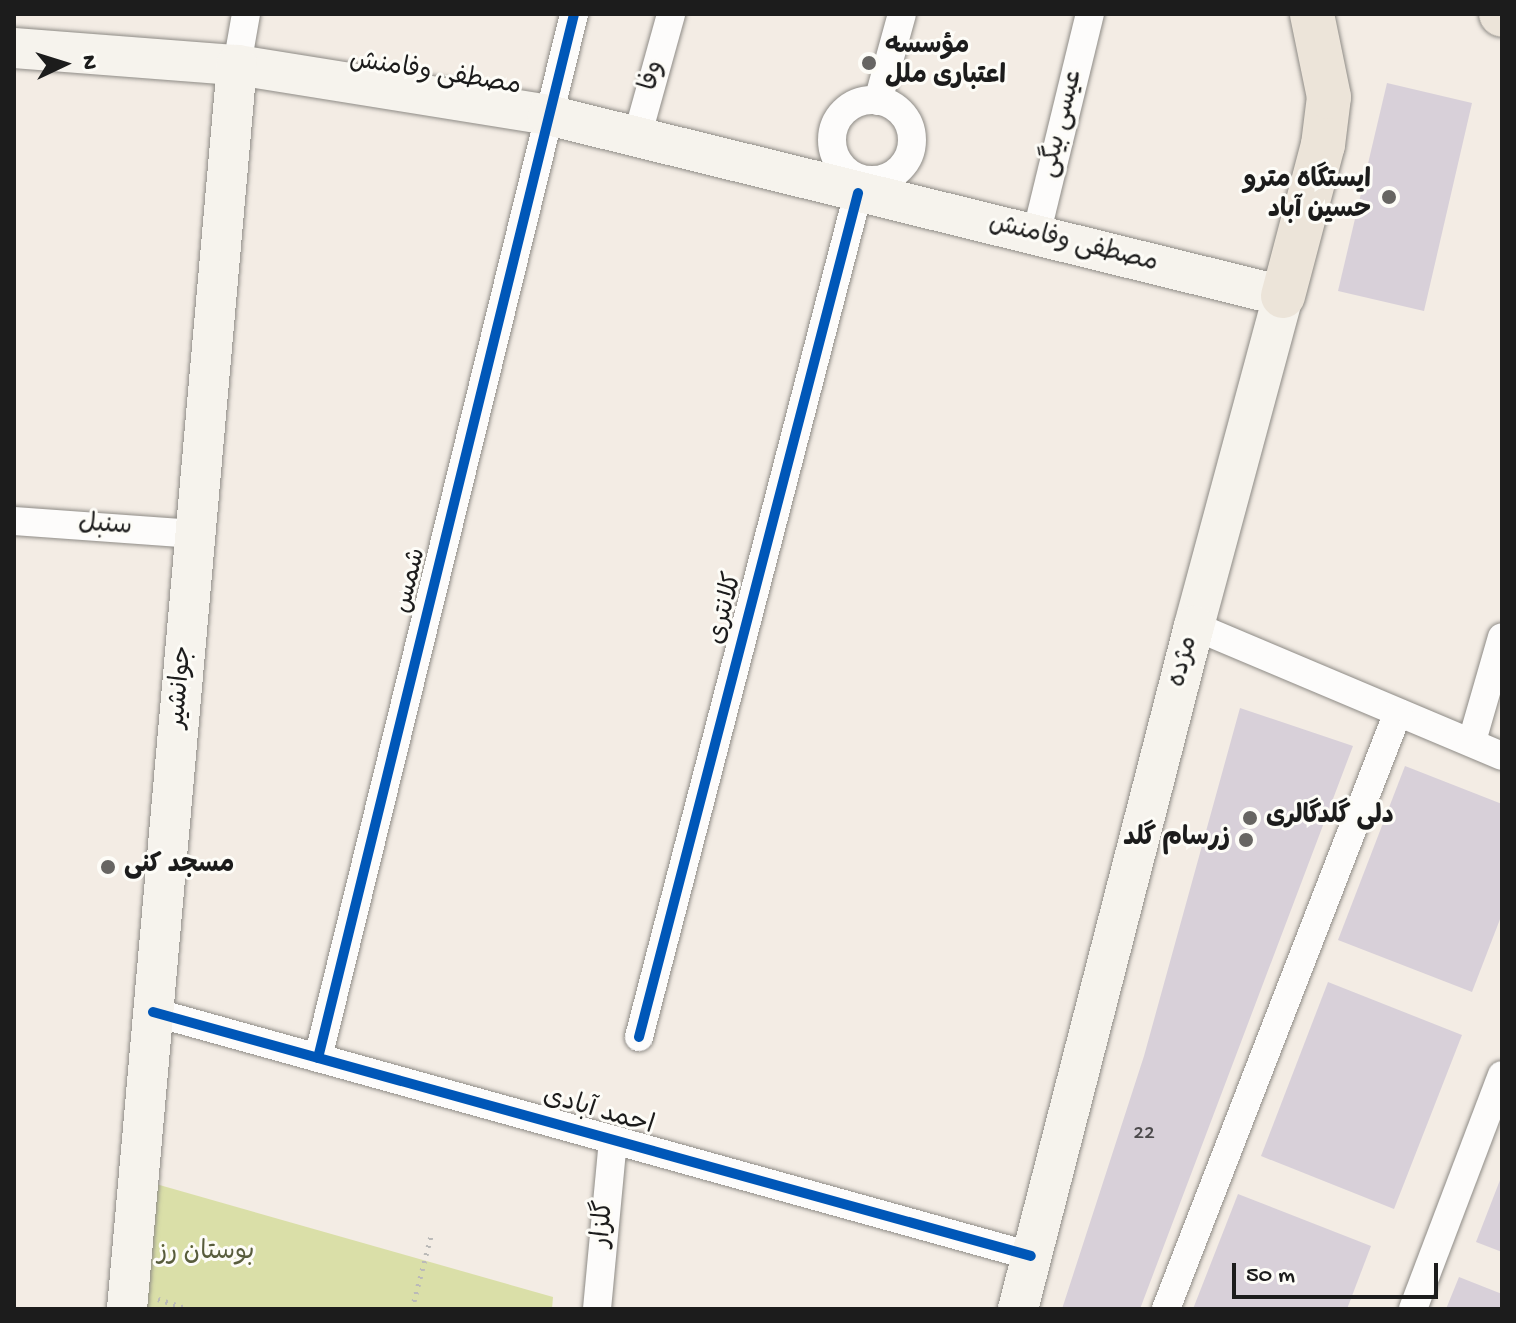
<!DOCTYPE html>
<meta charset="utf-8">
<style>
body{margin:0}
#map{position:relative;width:1516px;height:1323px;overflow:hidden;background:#f3ece4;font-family:"Gochi Hand","Playpen Sans Arabic",sans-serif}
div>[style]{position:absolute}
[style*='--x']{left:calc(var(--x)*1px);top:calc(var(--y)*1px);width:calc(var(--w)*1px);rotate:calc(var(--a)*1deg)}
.green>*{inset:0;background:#dadfa8}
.building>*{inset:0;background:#d8d0d9}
.path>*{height:5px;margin-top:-2.5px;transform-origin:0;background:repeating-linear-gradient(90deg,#bbbab8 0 2px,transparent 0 8px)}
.roads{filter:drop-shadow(0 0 2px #8e8b86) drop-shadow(0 0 2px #8e8b86)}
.street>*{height:28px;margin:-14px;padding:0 14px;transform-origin:14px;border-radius:14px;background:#fdfcfb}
.street>.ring{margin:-14px;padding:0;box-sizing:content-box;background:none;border:28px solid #fdfcfb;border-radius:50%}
.secondary>*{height:40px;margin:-20px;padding:0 20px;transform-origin:20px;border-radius:20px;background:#f6f3ed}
.primary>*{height:44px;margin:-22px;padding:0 22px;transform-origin:22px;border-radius:22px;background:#ece4d9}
.highway>*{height:44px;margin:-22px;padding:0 22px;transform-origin:22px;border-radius:22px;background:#ece4d9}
.cycleway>*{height:10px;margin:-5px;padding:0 5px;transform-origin:5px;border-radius:5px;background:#0057b8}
.dots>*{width:22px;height:22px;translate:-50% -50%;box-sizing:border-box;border:4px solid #fdfcf7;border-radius:50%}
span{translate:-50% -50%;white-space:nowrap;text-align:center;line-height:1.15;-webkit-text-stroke:6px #fdfcf7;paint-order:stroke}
.number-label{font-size:22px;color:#4b494b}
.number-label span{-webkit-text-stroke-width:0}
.poi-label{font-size:26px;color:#1c1c1c;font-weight:700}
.left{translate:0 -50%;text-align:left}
.right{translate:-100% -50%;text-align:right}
.street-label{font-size:26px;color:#1c1c1c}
.park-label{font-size:26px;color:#585c3c}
.frame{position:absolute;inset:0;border:16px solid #1c1c1c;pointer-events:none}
.north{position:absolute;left:24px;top:24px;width:80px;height:80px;-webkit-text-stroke:6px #fdfcf7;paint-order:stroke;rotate:86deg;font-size:22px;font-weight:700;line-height:32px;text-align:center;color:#1c1c1c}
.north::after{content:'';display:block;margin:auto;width:28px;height:36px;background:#1c1c1c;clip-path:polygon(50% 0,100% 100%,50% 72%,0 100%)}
.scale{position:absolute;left:1232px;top:1263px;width:206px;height:36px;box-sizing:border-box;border:4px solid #1c1c1c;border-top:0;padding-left:10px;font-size:24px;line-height:28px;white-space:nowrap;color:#1c1c1c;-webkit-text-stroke:6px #fdfcf7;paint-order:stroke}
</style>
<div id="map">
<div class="green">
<div style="clip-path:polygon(156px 1184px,553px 1297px,552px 1309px,144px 1309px)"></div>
</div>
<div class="building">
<div style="clip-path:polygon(1387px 83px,1472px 103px,1424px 311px,1338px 291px)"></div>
<div style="clip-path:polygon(1240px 708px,1353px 746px,1140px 1309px,1062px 1309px,1144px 1056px)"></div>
<div style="clip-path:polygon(1405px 766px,1502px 804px,1502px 914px,1472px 992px,1338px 940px)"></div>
<div style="clip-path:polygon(1328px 982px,1462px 1035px,1394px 1209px,1261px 1156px)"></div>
<div style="clip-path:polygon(1502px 1175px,1502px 1252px,1476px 1242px)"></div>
<div style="clip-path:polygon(1238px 1194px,1371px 1246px,1347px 1309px,1193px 1309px)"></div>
<div style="clip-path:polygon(1459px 1277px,1502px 1294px,1502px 1309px,1446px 1309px)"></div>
</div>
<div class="path">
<div style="--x:158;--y:1299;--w:32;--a:18"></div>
<div style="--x:412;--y:1309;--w:75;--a:-75.4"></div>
</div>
<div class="roads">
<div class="street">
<div style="--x:237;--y:65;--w:52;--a:-80"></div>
<div class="ring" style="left:832px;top:100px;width:52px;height:52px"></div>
<div style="--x:878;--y:101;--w:90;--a:-74.6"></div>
<div style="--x:637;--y:137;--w:128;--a:-74.5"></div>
<div style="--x:1036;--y:235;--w:228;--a:-76.3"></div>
<div style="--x:14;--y:521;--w:181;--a:4.1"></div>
<div style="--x:1194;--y:626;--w:334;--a:22.9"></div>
<div style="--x:1472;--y:741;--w:108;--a:-73.9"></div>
<div style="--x:153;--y:1012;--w:911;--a:15.53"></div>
<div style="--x:639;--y:1037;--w:872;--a:-75.45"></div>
<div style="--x:318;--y:1058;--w:1075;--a:-76.22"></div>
<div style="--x:597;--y:1309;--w:170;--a:-84.6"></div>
<div style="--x:1166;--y:1309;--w:640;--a:-68.76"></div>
<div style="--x:1413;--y:1309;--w:250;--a:-69.2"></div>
</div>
<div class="secondary">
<div style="--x:14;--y:48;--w:224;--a:4.4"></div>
<div style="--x:237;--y:65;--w:315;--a:9.1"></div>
<div style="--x:548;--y:115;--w:757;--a:13.83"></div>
<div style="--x:1283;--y:296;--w:342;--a:105.1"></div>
<div style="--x:1194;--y:626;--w:705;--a:104.45"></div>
<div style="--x:127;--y:1309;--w:1249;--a:-84.95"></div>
</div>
<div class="primary">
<div style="--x:1283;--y:296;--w:156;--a:-75.2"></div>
<div style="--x:1323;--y:145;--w:48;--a:-82.9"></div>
<div style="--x:1329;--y:97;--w:85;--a:-101.6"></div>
</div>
<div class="highway">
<div style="--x:1501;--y:14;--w:1;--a:45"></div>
</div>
</div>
<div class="cycleway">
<div style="--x:153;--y:1012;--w:911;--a:15.53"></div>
<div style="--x:639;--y:1037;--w:872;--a:-75.45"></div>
<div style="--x:318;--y:1058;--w:1075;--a:-76.22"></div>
</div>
<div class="dots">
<div style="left:869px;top:63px;background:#676562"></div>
<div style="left:1389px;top:197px;background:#676562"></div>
<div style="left:1250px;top:818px;background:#676562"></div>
<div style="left:1246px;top:840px;background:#676562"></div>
<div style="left:108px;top:867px;background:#676562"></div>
</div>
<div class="number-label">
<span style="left:1144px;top:1135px">22</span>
</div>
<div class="poi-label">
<span class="left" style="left:885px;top:63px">مؤسسه<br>اعتباری ملل</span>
<span class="right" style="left:1371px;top:197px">ایستگاه مترو<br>حسین آباد</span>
<span class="left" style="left:1266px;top:818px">دلی گلدگالری</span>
<span class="right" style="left:1230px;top:840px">زرسام گلد</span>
<span class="left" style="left:124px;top:867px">مسجد کنی</span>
</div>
<div class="street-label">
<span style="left:435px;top:75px;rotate:9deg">مصطفی وفامنش</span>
<span style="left:654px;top:76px;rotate:-75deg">وفا</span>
<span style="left:1063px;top:124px;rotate:-76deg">عیسی بیگی</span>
<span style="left:1073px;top:245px;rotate:14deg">مصطفی وفامنش</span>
<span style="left:105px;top:527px;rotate:4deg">سنبل</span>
<span style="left:412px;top:581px;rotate:-76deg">شمس</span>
<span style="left:727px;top:609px;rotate:-75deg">کلانتری</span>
<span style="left:1185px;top:662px;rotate:-75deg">مژده</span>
<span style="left:182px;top:687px;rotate:-85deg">جوانشیر</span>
<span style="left:598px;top:1113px;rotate:16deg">احمد آبادی</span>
<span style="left:605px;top:1224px;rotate:-85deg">گلزار</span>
</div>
<div class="park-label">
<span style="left:206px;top:1254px">بوستان رز</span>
</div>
<div class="frame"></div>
<div class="north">N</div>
<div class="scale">50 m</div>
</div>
